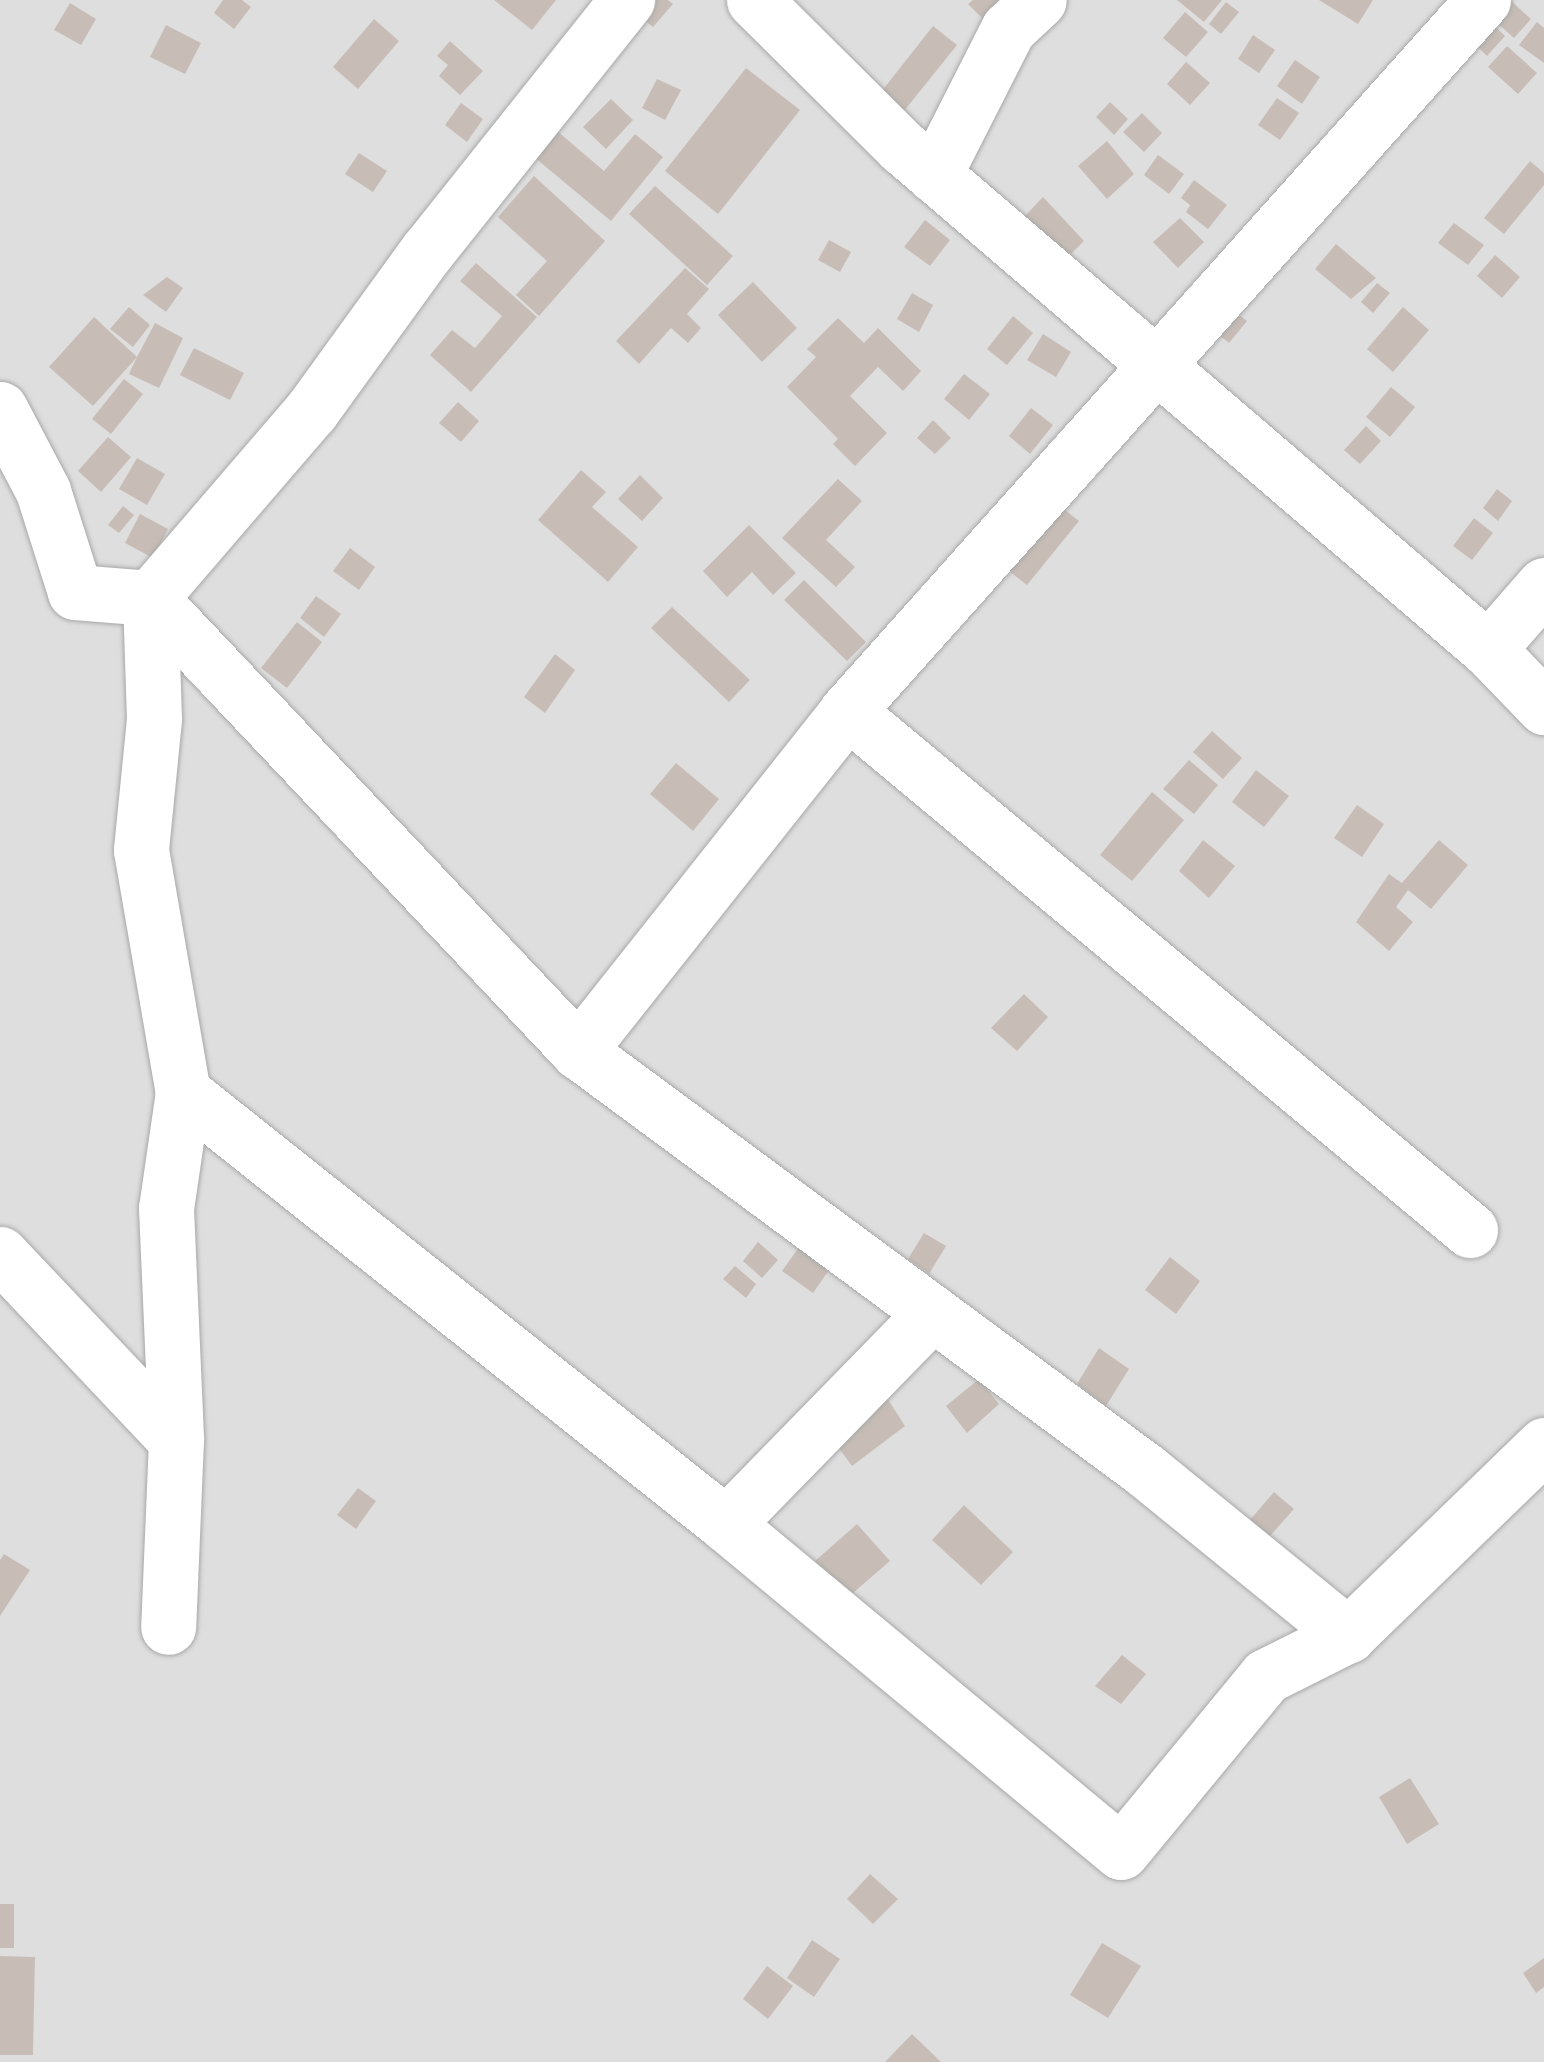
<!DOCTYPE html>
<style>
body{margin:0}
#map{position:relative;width:1544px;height:2062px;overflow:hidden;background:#f2eee7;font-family:Overpass,sans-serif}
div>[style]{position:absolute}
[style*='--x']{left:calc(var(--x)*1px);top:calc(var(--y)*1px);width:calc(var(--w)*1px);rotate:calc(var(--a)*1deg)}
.residential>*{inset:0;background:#dfdede}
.building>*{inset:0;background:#c7bdb6}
.roads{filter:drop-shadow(0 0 2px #a8a8a8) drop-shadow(0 0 2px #a8a8a8)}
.street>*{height:55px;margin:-27.5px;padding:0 27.5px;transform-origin:27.5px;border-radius:27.5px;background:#fff}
span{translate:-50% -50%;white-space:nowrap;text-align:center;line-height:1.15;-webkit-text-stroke:8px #fff;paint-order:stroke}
</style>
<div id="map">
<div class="residential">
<div style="clip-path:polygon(0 0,1544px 0,1544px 2062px,0 2062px)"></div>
</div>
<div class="building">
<div style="clip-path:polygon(223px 0,242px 0,251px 7px,234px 29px,214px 13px)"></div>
<div style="clip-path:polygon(494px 0,556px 0,532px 30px)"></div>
<div style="clip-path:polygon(645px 0,668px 0,673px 4px,653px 27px,635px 12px)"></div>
<div style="clip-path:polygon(973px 0,1000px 0,984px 20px,968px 4px)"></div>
<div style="clip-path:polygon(1177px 0,1222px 0,1204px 22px)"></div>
<div style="clip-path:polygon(1319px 0,1373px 0,1358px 24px)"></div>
<div style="clip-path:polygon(1498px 0,1510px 0,1531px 19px,1514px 38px,1486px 13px)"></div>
<div style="clip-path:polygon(1226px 2px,1239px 12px,1221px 34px,1209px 24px)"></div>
<div style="clip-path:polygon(70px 3px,96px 19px,81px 45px,54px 30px)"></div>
<div style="clip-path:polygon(1185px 12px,1208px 32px,1186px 57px,1163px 38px)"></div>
<div style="clip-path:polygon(1484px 16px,1505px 36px,1487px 56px,1466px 35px)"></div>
<div style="clip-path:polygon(374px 19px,399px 41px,358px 89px,333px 67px)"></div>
<div style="clip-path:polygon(1537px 22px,1544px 28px,1544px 63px,1519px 45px)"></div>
<div style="clip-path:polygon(166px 25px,201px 43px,185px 74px,150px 57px)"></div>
<div style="clip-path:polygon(933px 26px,957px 45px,904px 111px,881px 92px)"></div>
<div style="clip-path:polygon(1253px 35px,1275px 50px,1259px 73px,1238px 59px)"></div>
<div style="clip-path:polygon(450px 41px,483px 71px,460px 95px,439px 76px,448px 65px,437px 56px)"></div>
<div style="clip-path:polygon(1507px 46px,1537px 73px,1518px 94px,1488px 67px)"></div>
<div style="clip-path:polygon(1295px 60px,1320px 77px,1302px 104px,1277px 86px)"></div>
<div style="clip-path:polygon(1186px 62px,1210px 83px,1190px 105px,1167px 84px)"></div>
<div style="clip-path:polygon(746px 68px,800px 110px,718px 214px,665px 171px)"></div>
<div style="clip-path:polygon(657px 79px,681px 90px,665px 120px,642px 108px)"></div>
<div style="clip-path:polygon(1277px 98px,1299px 113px,1280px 140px,1258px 125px)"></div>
<div style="clip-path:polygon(611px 99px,633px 120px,606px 149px,583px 127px)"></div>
<div style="clip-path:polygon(1110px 102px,1128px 119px,1114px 135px,1096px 117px)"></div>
<div style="clip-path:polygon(461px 103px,483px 119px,467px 142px,445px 125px)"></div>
<div style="clip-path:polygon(1142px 113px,1162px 133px,1144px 152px,1123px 132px)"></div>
<div style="clip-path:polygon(550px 125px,604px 171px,635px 134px,663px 157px,611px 221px,528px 152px)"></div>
<div style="clip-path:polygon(1107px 141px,1134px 174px,1107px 199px,1078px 166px)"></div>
<div style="clip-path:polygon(359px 153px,387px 171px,373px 192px,345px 174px)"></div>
<div style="clip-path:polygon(1158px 155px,1184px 174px,1169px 194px,1144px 175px)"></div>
<div style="clip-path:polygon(1530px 161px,1544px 173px,1544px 185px,1504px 234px,1484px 218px)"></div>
<div style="clip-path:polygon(534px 176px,605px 241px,539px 316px,516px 295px,547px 261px,498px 217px)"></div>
<div style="clip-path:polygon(1194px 180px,1227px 205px,1208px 229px,1186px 212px,1190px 205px,1181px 198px)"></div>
<div style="clip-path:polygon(655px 186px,733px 256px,707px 285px,629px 214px)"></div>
<div style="clip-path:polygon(1043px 197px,1084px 241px,1063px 262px,1022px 219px)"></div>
<div style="clip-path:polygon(1180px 218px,1204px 242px,1178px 268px,1153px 242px)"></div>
<div style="clip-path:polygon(925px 220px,950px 240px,930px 266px,904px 247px)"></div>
<div style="clip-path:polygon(1454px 223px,1484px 245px,1468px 265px,1438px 243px)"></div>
<div style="clip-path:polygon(829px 240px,851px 252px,840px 272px,818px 260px)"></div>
<div style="clip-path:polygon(1336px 244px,1376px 278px,1351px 299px,1315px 269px)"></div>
<div style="clip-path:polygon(1495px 255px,1520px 277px,1502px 298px,1477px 276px)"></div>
<div style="clip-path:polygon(476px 263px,537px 317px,471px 392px,430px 355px,452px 330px,475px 348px,502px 316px,460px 281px)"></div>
<div style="clip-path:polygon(685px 268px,709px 289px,687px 314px,701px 328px,688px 343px,671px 328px,639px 364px,616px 341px)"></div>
<div style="clip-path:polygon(167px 277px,183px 288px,166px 312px,143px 295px)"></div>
<div style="clip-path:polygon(753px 282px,797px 328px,762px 362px,718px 315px)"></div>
<div style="clip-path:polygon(1377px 283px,1390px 293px,1373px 313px,1361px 302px)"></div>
<div style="clip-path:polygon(912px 293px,933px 305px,919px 332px,897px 319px)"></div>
<div style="clip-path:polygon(1226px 305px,1247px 321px,1229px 343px,1209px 327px)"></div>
<div style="clip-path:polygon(129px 307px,150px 325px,133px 347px,110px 329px)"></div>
<div style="clip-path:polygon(1403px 307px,1429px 330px,1393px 372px,1367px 349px)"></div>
<div style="clip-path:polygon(1013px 316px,1033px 333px,1007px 365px,987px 349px)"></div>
<div style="clip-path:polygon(94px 317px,137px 357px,155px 323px,183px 338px,159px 388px,129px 374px,137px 357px,93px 406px,49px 367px)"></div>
<div style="clip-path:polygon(838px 318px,864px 343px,878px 328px,921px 371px,903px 391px,878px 367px,850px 396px,887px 433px,855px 466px,833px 444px,838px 439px,787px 387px,816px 357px,807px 349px)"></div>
<div style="clip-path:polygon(1043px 334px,1071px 352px,1056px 377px,1027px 360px)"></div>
<div style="clip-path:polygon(194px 348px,244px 373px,230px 400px,180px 375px)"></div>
<div style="clip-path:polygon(964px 374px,990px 394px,969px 420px,944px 399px)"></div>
<div style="clip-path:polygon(124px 379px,143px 394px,111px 434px,92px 419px)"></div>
<div style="clip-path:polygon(1391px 387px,1415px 407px,1390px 437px,1366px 417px)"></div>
<div style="clip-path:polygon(458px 402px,479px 421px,461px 442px,439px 423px)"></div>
<div style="clip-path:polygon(1031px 408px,1053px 425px,1030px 454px,1009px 436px)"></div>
<div style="clip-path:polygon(933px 420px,951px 438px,935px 454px,917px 438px)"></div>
<div style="clip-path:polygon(1366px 426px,1381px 441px,1360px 464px,1344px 450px)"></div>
<div style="clip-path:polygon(108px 437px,131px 457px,101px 492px,78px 471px)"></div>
<div style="clip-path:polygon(137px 458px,165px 474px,147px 505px,119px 489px)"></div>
<div style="clip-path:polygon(581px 470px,606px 492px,592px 507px,638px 547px,608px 582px,538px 520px)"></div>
<div style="clip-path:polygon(640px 475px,663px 498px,642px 521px,618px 499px)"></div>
<div style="clip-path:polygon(838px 479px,862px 501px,826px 540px,855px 567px,836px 587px,782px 538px)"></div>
<div style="clip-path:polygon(1497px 489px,1512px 501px,1498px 521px,1483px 508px)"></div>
<div style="clip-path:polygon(1056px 503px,1079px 521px,1027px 585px,1004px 567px)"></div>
<div style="clip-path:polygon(123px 506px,134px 515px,119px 533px,108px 525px)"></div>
<div style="clip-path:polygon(140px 514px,168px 529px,153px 558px,125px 543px)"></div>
<div style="clip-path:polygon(1474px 518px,1493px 533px,1472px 560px,1453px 546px)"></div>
<div style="clip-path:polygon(749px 525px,796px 573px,773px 595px,752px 572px,727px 597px,703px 571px)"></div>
<div style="clip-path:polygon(350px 548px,375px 567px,359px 590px,333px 571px)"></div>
<div style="clip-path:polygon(804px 580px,866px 642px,847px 661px,784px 600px)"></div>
<div style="clip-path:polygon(316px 596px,341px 614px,324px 637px,300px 618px)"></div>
<div style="clip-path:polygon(672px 607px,750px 680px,729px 702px,651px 628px)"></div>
<div style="clip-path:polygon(297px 622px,322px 642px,287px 688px,261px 668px)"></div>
<div style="clip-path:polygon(555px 654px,575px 670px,545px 713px,524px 697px)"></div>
<div style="clip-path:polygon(1212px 731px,1242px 758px,1223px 779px,1193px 752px)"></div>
<div style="clip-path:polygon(1189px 760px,1218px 785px,1194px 814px,1163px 789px)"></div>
<div style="clip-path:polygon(676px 763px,719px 799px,693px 831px,650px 794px)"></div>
<div style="clip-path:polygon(1256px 770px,1289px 796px,1264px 827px,1232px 802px)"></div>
<div style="clip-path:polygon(1152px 792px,1184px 820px,1132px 881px,1100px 855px)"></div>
<div style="clip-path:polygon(1357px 805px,1384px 824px,1362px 857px,1334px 838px)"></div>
<div style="clip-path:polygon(1203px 840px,1235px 866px,1209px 898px,1179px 871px)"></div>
<div style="clip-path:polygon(1439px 840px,1468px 865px,1431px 909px,1408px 890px,1396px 907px,1413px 922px,1389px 951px,1356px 922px,1389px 874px,1402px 883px)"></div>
<div style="clip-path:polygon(1024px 994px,1048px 1017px,1017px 1051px,991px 1028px)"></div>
<div style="clip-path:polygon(809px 1233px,839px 1256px,813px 1293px,782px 1271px)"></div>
<div style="clip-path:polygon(924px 1233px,946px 1246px,929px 1274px,908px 1259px)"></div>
<div style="clip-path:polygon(758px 1242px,778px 1260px,762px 1278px,743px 1261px)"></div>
<div style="clip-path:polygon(1170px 1257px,1200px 1281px,1176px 1314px,1145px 1290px)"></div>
<div style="clip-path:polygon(735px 1266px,756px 1284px,746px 1298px,723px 1279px)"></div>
<div style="clip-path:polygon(1099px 1348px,1129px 1369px,1106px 1406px,1077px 1384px)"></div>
<div style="clip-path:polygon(979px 1379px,999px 1404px,967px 1433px,946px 1406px)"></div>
<div style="clip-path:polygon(887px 1398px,905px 1426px,852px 1466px,832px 1439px)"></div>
<div style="clip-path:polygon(358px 1488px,376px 1501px,356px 1529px,337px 1515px)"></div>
<div style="clip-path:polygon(1274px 1492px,1294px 1509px,1270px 1536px,1250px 1520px)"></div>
<div style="clip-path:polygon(964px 1505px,1013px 1552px,981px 1585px,932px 1540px)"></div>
<div style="clip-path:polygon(857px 1524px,890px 1561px,847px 1598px,815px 1561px)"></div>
<div style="clip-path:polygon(4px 1554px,30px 1570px,0 1616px,0 1560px)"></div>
<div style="clip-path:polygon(1122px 1655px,1146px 1674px,1121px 1704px,1095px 1686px)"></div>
<div style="clip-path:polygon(1410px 1778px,1439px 1824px,1407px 1844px,1379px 1797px)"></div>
<div style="clip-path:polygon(870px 1874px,898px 1899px,873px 1924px,847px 1899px)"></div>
<div style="clip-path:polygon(0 1904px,14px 1904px,14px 1948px,0 1948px)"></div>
<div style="clip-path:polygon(812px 1940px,840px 1959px,814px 1997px,787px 1978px)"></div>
<div style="clip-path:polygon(1102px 1943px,1141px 1966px,1108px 2018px,1070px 1995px)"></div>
<div style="clip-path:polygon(0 1956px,35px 1957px,33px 2055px,0 2055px)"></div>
<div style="clip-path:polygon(1544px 1958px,1544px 1987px,1536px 1993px,1523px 1973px)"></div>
<div style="clip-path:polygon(767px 1966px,793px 1986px,768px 2019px,743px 1999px)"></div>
<div style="clip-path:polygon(912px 2034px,941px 2062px,885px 2062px)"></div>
</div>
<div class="roads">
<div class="street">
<div style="--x:627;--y:0;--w:321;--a:128.5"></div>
<div style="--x:427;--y:251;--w:198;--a:125.9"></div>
<div style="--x:311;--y:411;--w:247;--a:130.7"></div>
<div style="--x:150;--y:598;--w:623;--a:46.63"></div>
<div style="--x:578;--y:1051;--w:705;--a:36.46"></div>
<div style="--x:1145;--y:1470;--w:262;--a:39.1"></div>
<div style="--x:754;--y:0;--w:209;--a:44.8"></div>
<div style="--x:902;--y:147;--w:772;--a:40.59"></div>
<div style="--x:1488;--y:649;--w:81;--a:46"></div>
<div style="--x:934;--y:175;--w:164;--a:-63.1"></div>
<div style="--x:1008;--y:29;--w:42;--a:-43.1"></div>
<div style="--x:0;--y:409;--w:93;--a:62.3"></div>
<div style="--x:43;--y:491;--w:106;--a:72.4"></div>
<div style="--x:75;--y:592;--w:75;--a:4.6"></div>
<div style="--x:150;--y:598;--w:121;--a:88.1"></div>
<div style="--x:154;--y:719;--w:132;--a:95.7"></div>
<div style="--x:141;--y:850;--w:246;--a:80.2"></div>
<div style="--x:183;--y:1092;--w:117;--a:98.3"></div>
<div style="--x:166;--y:1208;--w:232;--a:87.5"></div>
<div style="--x:176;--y:1440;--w:187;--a:92.4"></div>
<div style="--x:1488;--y:649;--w:85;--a:-48.8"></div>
<div style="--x:847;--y:711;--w:811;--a:39.8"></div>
<div style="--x:578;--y:1051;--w:434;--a:-51.6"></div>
<div style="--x:847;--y:711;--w:954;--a:-48.19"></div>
<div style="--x:183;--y:1092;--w:694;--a:38.51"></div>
<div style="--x:726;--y:1524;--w:513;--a:39.71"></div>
<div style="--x:1121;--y:1852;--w:228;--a:-50.5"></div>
<div style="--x:1266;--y:1676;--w:92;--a:-26.6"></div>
<div style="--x:1348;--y:1635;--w:273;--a:-44.1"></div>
<div style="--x:0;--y:1254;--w:256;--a:46.6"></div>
<div style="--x:726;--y:1524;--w:295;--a:-45.7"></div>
</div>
</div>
</div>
